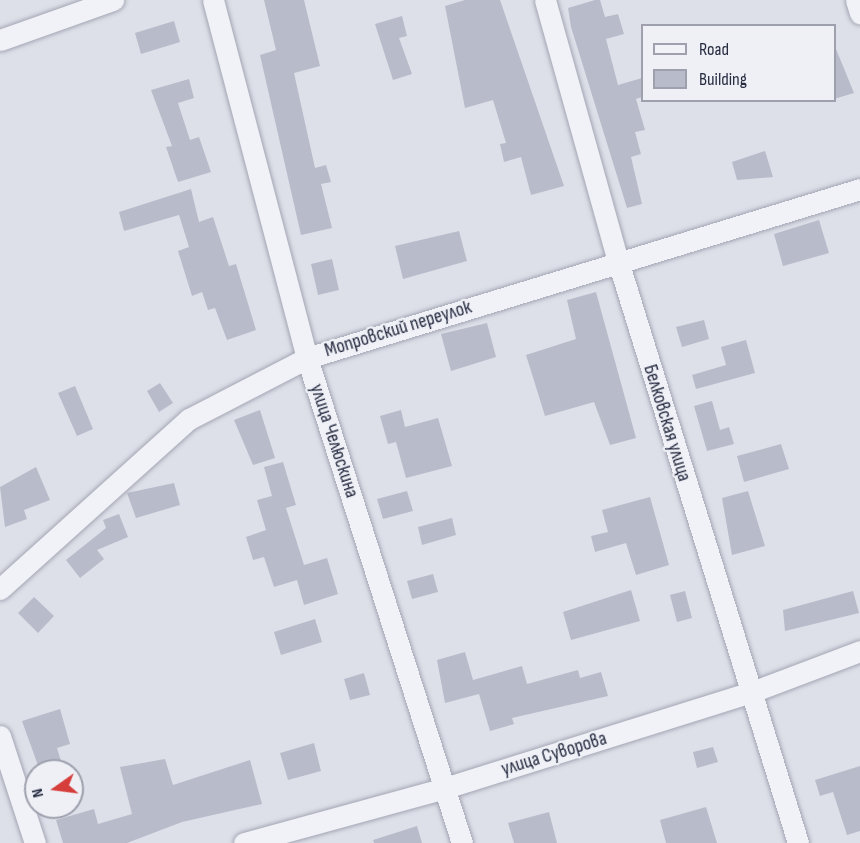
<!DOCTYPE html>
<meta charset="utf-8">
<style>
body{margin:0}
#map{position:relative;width:860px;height:843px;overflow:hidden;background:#dee0e9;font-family:"Sofia Sans Condensed",sans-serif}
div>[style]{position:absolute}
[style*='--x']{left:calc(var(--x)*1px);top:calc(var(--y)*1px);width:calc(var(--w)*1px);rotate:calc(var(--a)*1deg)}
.building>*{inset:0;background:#b8bbc9}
.roads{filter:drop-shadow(0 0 2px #a3a6b3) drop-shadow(0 0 2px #a3a6b3)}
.minor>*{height:21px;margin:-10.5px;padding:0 10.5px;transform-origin:10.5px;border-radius:10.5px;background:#f1f2f7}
span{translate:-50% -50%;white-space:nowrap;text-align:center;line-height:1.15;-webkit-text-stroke:4.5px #eef0f6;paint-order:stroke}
.street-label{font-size:20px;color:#262b40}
.legend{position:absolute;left:641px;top:24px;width:195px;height:78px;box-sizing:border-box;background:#eef0f6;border:2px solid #9ea1ad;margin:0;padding:8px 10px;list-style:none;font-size:18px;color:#262b40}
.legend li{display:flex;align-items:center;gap:12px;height:30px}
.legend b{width:30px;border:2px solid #9ea1ad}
.north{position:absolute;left:24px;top:759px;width:60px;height:60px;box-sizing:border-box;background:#eef0f6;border:2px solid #9ea1ad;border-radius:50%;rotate:256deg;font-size:16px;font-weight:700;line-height:24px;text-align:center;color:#262b40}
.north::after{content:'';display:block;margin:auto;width:21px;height:27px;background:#d63e3b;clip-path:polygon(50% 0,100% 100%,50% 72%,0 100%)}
</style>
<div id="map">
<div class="building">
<div style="clip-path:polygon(264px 0,304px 0,320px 66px,294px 73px,315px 168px,326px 165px,331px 182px,321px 184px,332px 228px,301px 235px,260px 55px,276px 50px)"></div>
<div style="clip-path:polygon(465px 0,500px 0,564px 186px,531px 195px,521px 157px,504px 162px,500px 144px,506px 143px,493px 100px,465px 108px,445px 6px)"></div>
<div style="clip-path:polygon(595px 0,600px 0,605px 17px,618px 14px,624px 34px,606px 39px,618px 85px,642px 78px,642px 97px,636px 99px,645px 130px,635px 132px,641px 154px,631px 157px,642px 204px,627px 208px,571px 27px,568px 8px)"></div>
<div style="clip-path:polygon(402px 16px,407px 36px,399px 38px,412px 74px,393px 80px,375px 24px)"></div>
<div style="clip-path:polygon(174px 21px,180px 42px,141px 54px,135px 33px)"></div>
<div style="clip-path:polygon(834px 44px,854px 93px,834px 99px)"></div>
<div style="clip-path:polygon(189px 79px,194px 98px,178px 103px,190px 140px,199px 137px,211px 172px,178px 182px,166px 147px,172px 146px,151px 90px)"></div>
<div style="clip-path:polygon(765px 151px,773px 177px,737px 180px,732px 162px)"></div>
<div style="clip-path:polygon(191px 189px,199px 222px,213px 217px,229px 266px,236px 264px,256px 330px,227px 340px,215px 308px,208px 310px,202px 292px,192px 296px,178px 251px,189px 247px,179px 215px,124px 231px,119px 212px)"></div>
<div style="clip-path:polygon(819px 220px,829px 253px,783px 266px,774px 234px)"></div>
<div style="clip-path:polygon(459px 231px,467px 261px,403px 279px,395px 246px)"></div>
<div style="clip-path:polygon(332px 259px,339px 290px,318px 295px,311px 264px)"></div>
<div style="clip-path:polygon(596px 292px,636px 438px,610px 445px,594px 402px,545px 416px,526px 355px,576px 339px,567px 300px)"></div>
<div style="clip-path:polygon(704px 320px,709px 339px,682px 347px,676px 327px)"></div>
<div style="clip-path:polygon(487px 323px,496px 357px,451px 371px,441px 334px)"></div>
<div style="clip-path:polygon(746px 340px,755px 373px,696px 389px,692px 375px,726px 365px,721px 347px)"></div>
<div style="clip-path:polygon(160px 383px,173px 403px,159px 412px,147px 391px)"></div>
<div style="clip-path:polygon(75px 386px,93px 429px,77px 436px,58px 393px)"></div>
<div style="clip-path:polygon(712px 401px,720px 430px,729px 427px,734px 444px,707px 451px,694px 406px)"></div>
<div style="clip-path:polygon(260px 410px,275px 458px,253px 465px,234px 420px)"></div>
<div style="clip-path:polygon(401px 410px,405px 427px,438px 418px,452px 466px,406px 478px,396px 442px,388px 444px,380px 416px)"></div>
<div style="clip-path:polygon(781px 444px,789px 469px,744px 482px,737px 456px)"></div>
<div style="clip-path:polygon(283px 462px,296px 505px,286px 508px,304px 565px,327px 558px,338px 594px,304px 605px,297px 580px,274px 587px,264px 557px,253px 560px,246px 537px,266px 530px,257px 500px,272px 496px,264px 467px)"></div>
<div style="clip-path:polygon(36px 467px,50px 500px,24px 510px,27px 519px,5px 527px,0 487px)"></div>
<div style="clip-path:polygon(174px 483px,180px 505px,136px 518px,127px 493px)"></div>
<div style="clip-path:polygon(407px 491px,413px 511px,383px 519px,377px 499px)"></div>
<div style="clip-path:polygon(748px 491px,765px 546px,732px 555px,722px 498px)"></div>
<div style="clip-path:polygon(650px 497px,669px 565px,636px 575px,626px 543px,595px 552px,591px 536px,608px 532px,602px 510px)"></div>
<div style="clip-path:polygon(119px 514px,128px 537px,97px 550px,104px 559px,80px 578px,66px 560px,106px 528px,103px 520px)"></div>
<div style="clip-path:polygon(452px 518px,456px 535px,422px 545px,418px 527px)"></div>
<div style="clip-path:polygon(433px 574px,438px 592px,412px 599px,407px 581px)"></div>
<div style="clip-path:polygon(631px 590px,640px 621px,571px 640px,563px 612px)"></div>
<div style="clip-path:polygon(685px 591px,692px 618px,677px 622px,670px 595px)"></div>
<div style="clip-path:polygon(853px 591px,859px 613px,785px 631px,783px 610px)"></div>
<div style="clip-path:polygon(34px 597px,54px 616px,38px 633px,18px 613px)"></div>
<div style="clip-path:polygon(315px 619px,322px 642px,281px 655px,274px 632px)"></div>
<div style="clip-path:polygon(465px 652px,473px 680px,522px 666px,527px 684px,578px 670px,580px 678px,601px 672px,608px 696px,512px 718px,514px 724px,490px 731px,479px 694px,445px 703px,437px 660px)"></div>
<div style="clip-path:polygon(364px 673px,370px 695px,350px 700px,344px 679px)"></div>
<div style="clip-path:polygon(60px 709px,70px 744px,57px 748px,64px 771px,40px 771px,22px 721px)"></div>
<div style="clip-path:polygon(314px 743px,321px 771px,288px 780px,280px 753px)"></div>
<div style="clip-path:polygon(713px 747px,718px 762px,697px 768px,693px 752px)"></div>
<div style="clip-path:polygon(165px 759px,173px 785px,250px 760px,262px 804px,182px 822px,127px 843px,63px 843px,56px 820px,94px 809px,98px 824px,132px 814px,120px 767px)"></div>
<div style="clip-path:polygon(860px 766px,860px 831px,847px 835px,833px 792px,820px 796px,815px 780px)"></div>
<div style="clip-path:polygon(706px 807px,717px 843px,666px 843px,660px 820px)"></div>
<div style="clip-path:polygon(549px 812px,557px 843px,514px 843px,508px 823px)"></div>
<div style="clip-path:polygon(417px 826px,422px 843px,374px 843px,373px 840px)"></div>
</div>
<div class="roads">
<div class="minor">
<div style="--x:213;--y:0;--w:370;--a:75.3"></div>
<div style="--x:307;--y:358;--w:509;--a:72.28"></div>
<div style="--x:545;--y:0;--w:271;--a:74.4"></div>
<div style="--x:618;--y:261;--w:609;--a:72.81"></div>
<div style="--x:856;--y:0;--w:14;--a:73"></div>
<div style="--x:0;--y:40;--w:120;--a:-19.5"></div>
<div style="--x:0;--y:589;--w:254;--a:-42"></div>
<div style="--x:189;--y:419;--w:133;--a:-27.3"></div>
<div style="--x:307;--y:358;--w:578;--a:-16.99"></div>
<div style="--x:0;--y:736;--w:113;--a:71.9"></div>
<div style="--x:244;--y:843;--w:208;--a:-15.3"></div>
<div style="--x:445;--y:788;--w:318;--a:-17.4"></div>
<div style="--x:749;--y:693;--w:119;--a:-20.7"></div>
</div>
</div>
<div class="street-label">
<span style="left:398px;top:329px;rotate:-17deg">Мопровский переулок</span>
<span style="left:667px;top:423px;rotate:73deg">Белковская улица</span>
<span style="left:334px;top:441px;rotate:72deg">улица Челюскина</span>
<span style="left:554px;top:754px;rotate:-17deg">улица Суворова</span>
</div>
<ul class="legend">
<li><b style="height:8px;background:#f1f2f7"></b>Road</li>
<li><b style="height:16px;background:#b8bbc9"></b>Building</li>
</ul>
<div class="north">N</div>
</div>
